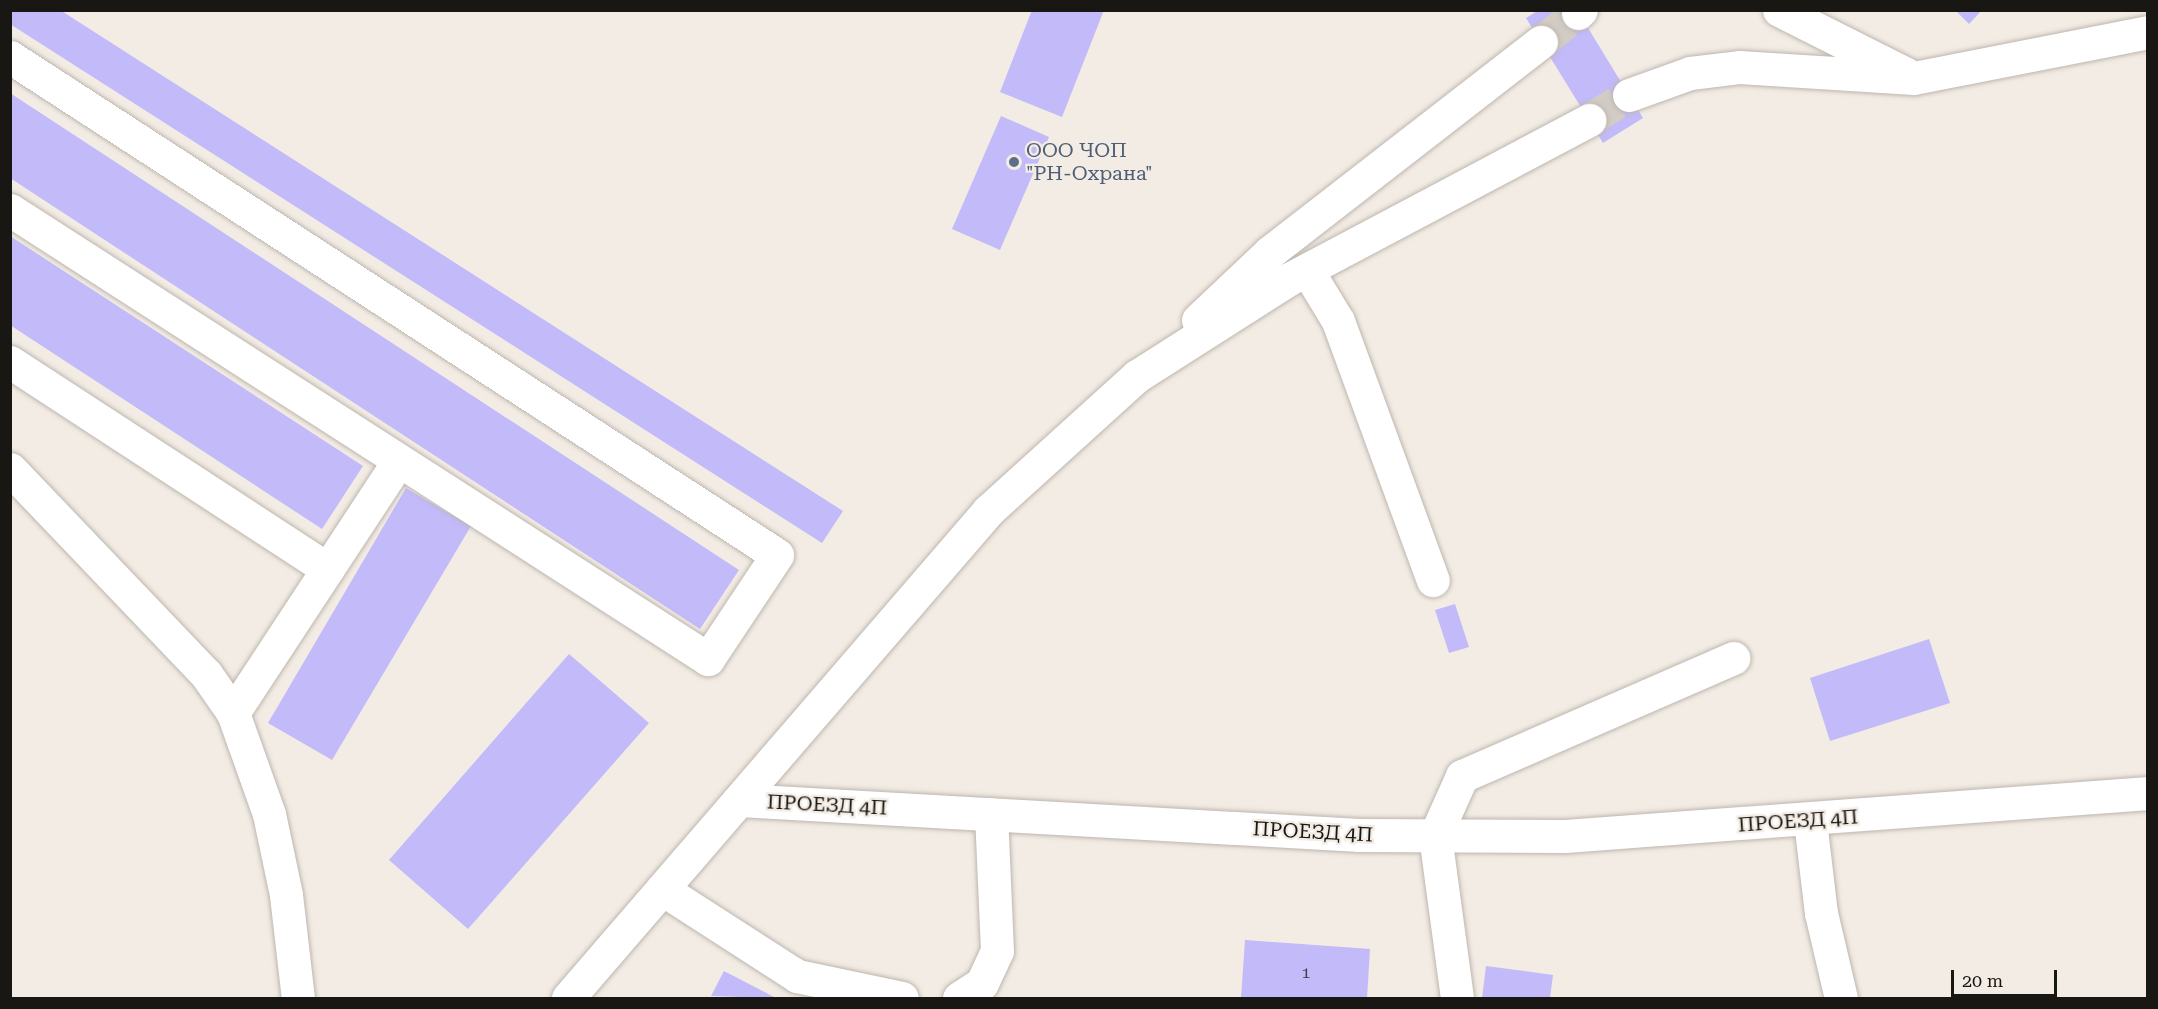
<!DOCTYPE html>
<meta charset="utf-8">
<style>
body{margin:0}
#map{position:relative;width:2158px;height:1009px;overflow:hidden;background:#f3ece4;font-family:"Roboto Serif",serif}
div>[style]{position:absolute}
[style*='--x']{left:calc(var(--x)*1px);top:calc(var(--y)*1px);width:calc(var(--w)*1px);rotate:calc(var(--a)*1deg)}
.building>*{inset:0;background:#c2baf9}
.minor-tunnel>*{height:33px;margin-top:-16.5px;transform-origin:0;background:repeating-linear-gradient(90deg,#d2ccc5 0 33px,transparent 0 49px)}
.roads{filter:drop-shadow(0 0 2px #bdb6af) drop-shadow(0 0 2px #bdb6af)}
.minor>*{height:33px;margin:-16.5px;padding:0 16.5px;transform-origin:16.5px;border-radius:16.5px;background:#fff}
.dots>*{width:16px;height:16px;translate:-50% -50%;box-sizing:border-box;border:3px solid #f3ece4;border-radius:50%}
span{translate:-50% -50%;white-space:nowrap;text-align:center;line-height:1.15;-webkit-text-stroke:4.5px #f3ece4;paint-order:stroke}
.number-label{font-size:16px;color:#43404d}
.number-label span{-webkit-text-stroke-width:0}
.service-label{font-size:20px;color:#4e5e75}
.left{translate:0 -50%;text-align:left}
.street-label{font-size:20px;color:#191714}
.frame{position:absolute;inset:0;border:12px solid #191714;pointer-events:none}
.scale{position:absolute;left:1951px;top:970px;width:106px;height:27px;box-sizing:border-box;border:3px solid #191714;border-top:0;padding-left:8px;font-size:18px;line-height:21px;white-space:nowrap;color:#191714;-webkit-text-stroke:4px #f3ece4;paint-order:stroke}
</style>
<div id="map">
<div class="building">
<div style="clip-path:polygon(10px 10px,60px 10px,843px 511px,822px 543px,10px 24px)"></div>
<div style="clip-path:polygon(1032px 10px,1104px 10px,1062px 117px,1000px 92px)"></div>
<div style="clip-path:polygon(1539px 10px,1577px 10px,1643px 118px,1603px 143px,1526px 18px)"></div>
<div style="clip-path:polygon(1955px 10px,1982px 10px,1969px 24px)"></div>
<div style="clip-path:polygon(10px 93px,739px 570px,700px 629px,10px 178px)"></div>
<div style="clip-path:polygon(1001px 116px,1049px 137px,1000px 250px,952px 229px)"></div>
<div style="clip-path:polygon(10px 236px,363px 466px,322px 529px,10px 325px)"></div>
<div style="clip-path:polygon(406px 488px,471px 526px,332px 760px,268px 723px)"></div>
<div style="clip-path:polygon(1455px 604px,1469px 647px,1449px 653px,1435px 610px)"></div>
<div style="clip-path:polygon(1929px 639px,1950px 703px,1830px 741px,1810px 678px)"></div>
<div style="clip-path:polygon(569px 654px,649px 723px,468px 929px,389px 860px)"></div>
<div style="clip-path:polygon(1245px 940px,1370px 949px,1367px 998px,1241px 998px)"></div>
<div style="clip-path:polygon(1486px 966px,1553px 975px,1550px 998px,1482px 998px)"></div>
<div style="clip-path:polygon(724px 971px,776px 998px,711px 996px)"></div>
</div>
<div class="minor-tunnel">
<div style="--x:1541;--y:42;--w:47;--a:-38.1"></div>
<div style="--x:1589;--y:120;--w:47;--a:-32"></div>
</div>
<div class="roads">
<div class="minor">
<div style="--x:1779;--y:10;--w:142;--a:26.7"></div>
<div style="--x:1578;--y:13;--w:4;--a:-45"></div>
<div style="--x:10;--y:57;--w:914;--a:32.99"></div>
<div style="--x:777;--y:555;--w:125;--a:123.6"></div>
<div style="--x:708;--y:659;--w:830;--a:-147.25"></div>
<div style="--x:1629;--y:95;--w:65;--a:-19.8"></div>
<div style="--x:1690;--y:73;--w:49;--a:-7"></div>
<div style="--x:1739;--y:67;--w:175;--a:3.6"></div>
<div style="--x:1914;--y:78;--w:238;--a:-11.1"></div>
<div style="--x:1307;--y:270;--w:60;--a:58.7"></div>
<div style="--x:1338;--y:321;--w:276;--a:69.9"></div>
<div style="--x:1198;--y:320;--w:99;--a:-43.4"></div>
<div style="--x:1270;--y:252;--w:343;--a:-37.8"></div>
<div style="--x:10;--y:362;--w:379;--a:33.1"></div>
<div style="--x:10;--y:469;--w:284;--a:46.3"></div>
<div style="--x:206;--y:674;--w:47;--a:55.3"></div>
<div style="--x:233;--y:713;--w:107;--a:70.4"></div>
<div style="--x:269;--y:814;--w:83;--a:78.1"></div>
<div style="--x:286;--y:895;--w:104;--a:83.4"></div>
<div style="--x:233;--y:713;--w:299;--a:-56.7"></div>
<div style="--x:739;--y:800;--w:621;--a:3.23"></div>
<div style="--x:1359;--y:835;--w:206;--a:0.3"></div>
<div style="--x:1565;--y:836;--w:585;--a:-4.22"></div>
<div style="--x:1810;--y:821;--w:93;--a:83.2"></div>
<div style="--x:1821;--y:913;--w:87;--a:76.8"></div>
<div style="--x:662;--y:889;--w:161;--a:32.8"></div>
<div style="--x:797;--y:976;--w:107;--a:11.8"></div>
<div style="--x:568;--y:998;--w:643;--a:-49.22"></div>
<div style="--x:988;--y:511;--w:201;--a:-42.2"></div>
<div style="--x:1137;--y:376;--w:180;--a:-32.5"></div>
<div style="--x:1289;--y:279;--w:340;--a:-27.9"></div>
<div style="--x:959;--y:998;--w:27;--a:-33"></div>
<div style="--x:982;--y:983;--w:35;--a:-65"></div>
<div style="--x:997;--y:951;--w:137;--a:-92.5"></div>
<div style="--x:1457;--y:998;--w:163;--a:-97.7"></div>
<div style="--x:1435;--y:836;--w:66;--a:-65.8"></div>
<div style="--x:1462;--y:776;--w:296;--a:-23.5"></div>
</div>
</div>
<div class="dots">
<div style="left:1014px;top:162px;background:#5c6f8a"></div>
</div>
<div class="number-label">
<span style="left:1306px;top:973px">1</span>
</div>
<div class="service-label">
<span class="left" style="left:1026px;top:162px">ООО ЧОП<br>"РН-Охрана"</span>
</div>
<div class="street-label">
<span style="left:827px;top:805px;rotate:3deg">ПРОЕЗД 4П</span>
<span style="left:1798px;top:821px;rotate:-4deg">ПРОЕЗД 4П</span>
<span style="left:1313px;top:832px;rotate:3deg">ПРОЕЗД 4П</span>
</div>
<div class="frame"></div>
<div class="scale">20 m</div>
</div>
